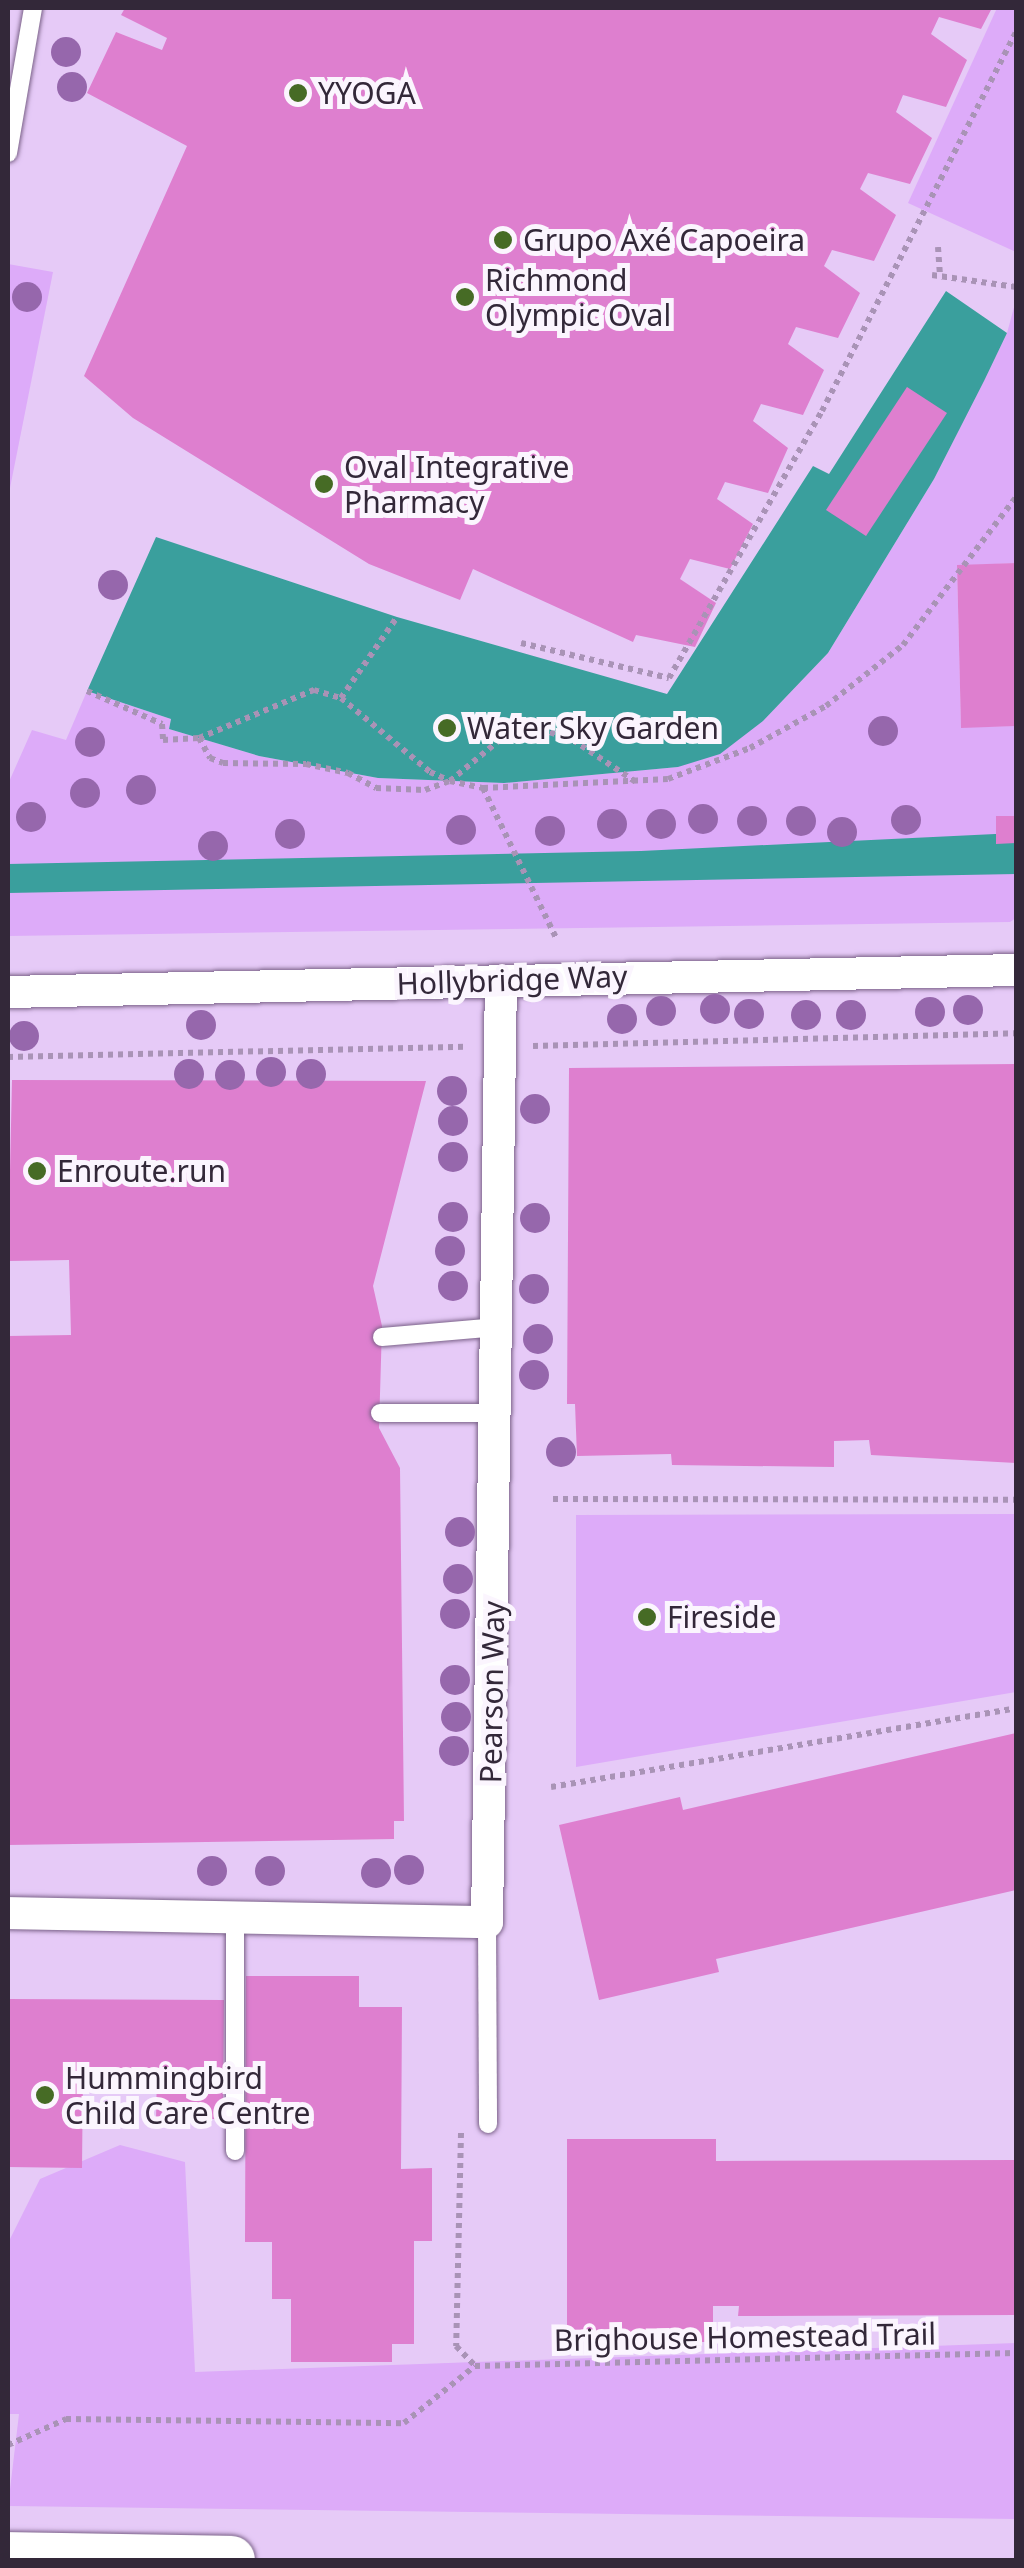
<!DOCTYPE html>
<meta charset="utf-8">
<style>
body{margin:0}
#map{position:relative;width:1024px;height:2568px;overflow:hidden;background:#e6caf7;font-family:"Noto Sans",sans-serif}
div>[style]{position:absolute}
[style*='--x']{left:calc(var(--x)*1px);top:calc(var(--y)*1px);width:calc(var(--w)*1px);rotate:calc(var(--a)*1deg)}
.green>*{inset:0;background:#ddabf9}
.water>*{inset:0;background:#3a9f9d}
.building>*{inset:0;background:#de7fcf}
.path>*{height:6px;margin-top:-3px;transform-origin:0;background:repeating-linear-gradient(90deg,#a993b6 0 5px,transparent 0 10px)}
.roads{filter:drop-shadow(0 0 2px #7b6289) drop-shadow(0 0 2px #7b6289)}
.service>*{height:18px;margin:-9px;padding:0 9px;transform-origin:9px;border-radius:9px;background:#fff}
.minor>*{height:32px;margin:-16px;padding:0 16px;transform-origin:16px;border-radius:16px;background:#fff}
.secondary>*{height:48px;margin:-24px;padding:0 24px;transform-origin:24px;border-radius:24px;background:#fff}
.trees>*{width:30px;height:30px;margin:-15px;border-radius:50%;background:#9667ac}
.dots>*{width:28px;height:28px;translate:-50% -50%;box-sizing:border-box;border:5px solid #fbf5fe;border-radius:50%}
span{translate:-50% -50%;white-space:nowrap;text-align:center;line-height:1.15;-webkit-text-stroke:10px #fbf5fe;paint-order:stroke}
.poi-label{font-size:30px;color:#332839}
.left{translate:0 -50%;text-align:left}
.street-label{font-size:30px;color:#332839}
.frame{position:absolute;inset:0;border:10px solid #332839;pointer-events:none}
</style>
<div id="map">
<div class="green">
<div style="clip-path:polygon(997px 8px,1016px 8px,1016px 252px,908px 203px)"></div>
<div style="clip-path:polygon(8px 264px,53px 272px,8px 498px)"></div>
<div style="clip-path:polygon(1016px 300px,1016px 563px,957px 566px,961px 727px,1016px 726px,1016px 918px,1010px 922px,8px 936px,8px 784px,32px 730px,66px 740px,87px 691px,171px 719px,169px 729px,259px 756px,378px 778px,504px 783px,678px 767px,763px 721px,828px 653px,934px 479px,1007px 333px)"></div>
<div style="clip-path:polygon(1016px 1514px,1016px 1692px,576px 1767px,576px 1515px)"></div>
<div style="clip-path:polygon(120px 2145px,185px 2162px,195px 2372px,1016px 2343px,1016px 2519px,8px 2506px,19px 2414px,8px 2414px,8px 2243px,40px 2179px)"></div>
</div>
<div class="water">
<div style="clip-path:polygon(946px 291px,1007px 333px,984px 381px,934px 479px,828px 653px,763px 721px,720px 754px,678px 767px,504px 783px,378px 778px,259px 756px,169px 729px,171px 719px,87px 691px,156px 537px,397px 617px,667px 694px,813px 466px,829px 474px)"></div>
<div style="clip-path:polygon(1016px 833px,1016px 874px,8px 893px,8px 864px,641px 851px)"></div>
</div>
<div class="building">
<div style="clip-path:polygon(125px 8px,992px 8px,981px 29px,939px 17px,931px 34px,967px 60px,946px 107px,903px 95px,896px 112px,932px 138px,910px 184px,868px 173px,860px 189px,896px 215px,874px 261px,832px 250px,824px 266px,860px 293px,838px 338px,796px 327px,788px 344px,824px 370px,803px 415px,761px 404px,753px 421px,788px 448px,768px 493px,725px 482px,717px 499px,753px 524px,730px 569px,690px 559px,680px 579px,716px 603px,695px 647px,636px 635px,633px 642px,473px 569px,460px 600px,369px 564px,133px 418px,84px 376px,187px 146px,87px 93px,116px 32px,162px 50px,167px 38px,121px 15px)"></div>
<div style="clip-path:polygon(907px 387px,947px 413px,866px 536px,826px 510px)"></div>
<div style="clip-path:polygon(1016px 563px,1016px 726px,961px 728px,957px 565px)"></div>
<div style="clip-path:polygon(996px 816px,1016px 816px,1016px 843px,996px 844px)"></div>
<div style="clip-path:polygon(1016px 1064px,1016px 1463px,871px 1455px,869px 1440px,834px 1441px,834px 1467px,672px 1465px,671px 1454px,577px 1456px,575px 1404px,567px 1404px,569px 1068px)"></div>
<div style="clip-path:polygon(12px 1080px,426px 1081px,373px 1286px,382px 1326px,379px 1428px,400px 1468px,404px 1821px,394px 1821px,394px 1839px,8px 1845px,8px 1336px,71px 1335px,69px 1260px,8px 1261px)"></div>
<div style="clip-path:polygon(1016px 1733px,1016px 1890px,716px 1959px,719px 1972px,599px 2000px,559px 1825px,680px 1797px,683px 1810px)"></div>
<div style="clip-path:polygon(246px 1976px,359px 1976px,359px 2007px,402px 2007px,401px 2169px,432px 2168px,432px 2241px,414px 2241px,414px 2344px,392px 2344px,392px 2362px,291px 2362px,291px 2299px,272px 2299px,272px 2242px,245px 2242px)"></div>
<div style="clip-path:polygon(8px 1999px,224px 2000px,223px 2119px,156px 2119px,157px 2071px,83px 2070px,82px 2168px,8px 2167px)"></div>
<div style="clip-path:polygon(567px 2139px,716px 2139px,716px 2161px,1016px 2160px,1016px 2315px,738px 2316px,739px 2306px,713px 2306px,713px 2342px,567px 2342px)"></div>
</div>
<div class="path">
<div style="--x:938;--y:247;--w:29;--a:86"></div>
<div style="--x:932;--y:275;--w:85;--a:8.1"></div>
<div style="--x:521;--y:643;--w:152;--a:13.3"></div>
<div style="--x:669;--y:678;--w:308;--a:-60.2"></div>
<div style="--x:822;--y:411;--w:426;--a:-62.9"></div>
<div style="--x:87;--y:691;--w:82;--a:23.7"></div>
<div style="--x:162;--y:724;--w:16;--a:86"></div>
<div style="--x:163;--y:740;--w:36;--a:-3"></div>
<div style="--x:199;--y:738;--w:125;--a:-22.7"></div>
<div style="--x:314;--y:690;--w:28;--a:17"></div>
<div style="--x:341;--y:698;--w:98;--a:-55.3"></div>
<div style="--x:341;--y:698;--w:116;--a:39.7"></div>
<div style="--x:430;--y:772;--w:22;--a:24"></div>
<div style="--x:450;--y:781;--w:75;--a:-39.6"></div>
<div style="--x:508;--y:733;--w:24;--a:-17"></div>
<div style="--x:531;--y:726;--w:44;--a:18.4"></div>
<div style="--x:573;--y:740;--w:76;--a:33.7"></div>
<div style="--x:199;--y:738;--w:23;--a:61"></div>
<div style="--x:210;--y:758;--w:14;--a:21"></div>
<div style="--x:223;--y:763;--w:83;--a:0.7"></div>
<div style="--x:306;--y:764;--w:43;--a:12.1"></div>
<div style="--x:348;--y:773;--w:32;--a:28"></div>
<div style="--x:376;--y:788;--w:49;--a:2.3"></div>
<div style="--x:425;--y:790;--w:27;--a:-20"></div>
<div style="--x:450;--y:781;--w:34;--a:12"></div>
<div style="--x:483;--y:788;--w:169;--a:64"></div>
<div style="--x:483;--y:788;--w:185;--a:-2.8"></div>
<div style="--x:668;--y:779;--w:88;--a:-20.7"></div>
<div style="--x:750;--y:748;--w:87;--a:-28.9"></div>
<div style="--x:826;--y:706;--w:98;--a:-38.4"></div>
<div style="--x:903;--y:645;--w:186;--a:-52.6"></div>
<div style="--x:533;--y:1046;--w:483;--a:-1.5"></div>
<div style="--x:8;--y:1057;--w:457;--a:-1.3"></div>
<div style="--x:553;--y:1499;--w:463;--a:0.1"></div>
<div style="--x:551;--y:1787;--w:472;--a:-9.6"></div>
<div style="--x:461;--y:2133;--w:213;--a:91.3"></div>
<div style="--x:456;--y:2346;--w:28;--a:46"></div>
<div style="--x:8;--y:2445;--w:64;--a:-24.1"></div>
<div style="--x:66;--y:2419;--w:338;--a:0.7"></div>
<div style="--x:404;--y:2423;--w:91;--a:-38.8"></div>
<div style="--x:475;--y:2366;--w:541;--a:-1.38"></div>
</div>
<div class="roads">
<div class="service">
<div style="--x:8;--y:153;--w:147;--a:-80.2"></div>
<div style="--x:382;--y:1337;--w:116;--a:-4.9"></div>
<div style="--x:380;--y:1413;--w:117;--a:0"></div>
<div style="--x:235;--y:1917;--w:234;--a:90"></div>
<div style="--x:487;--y:1922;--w:202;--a:89.7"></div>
</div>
<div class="minor">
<div style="--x:8;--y:992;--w:1008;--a:-1.25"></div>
<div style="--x:8;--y:1913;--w:479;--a:1.1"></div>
<div style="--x:487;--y:1922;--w:939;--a:-89.15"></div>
</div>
<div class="secondary">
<div style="--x:8;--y:2556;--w:223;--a:1"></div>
</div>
</div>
<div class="trees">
<div style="left:66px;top:52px"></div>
<div style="left:72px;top:87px"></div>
<div style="left:27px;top:297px"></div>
<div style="left:113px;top:585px"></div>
<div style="left:883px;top:731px"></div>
<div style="left:90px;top:742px"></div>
<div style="left:141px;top:790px"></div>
<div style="left:85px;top:793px"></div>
<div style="left:31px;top:817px"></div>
<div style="left:703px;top:819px"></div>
<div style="left:906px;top:820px"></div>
<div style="left:752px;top:821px"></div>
<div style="left:801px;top:821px"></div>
<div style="left:612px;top:824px"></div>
<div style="left:661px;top:824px"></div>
<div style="left:461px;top:830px"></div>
<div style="left:550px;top:831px"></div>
<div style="left:842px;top:832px"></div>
<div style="left:290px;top:834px"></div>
<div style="left:213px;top:846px"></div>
<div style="left:715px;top:1009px"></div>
<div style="left:968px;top:1010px"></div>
<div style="left:661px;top:1011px"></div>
<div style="left:930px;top:1012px"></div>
<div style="left:749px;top:1014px"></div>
<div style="left:806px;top:1015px"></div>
<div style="left:851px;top:1015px"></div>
<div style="left:622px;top:1019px"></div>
<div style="left:201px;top:1025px"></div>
<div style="left:24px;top:1036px"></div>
<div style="left:271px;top:1072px"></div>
<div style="left:189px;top:1074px"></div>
<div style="left:311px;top:1074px"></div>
<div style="left:230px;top:1075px"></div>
<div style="left:452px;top:1091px"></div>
<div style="left:535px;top:1109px"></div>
<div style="left:453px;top:1121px"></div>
<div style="left:453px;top:1157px"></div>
<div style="left:453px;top:1217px"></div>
<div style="left:535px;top:1218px"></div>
<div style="left:450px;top:1251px"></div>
<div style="left:453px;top:1286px"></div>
<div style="left:534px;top:1289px"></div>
<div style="left:538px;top:1339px"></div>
<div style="left:534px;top:1375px"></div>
<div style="left:561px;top:1452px"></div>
<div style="left:460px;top:1532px"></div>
<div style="left:458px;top:1579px"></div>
<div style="left:455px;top:1614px"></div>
<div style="left:455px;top:1680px"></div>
<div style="left:456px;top:1717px"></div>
<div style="left:454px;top:1751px"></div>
<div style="left:409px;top:1870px"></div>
<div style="left:212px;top:1871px"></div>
<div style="left:270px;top:1871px"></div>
<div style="left:376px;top:1873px"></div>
</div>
<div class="dots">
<div style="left:298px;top:93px;background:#466b25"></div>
<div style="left:503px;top:240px;background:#466b25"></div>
<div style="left:465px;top:297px;background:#466b25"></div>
<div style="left:324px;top:484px;background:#466b25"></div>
<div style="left:447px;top:728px;background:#466b25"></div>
<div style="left:37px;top:1171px;background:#466b25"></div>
<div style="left:647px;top:1617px;background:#466b25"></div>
<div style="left:45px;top:2095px;background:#466b25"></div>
</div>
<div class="poi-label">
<span class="left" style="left:318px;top:93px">YYOGA</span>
<span class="left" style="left:523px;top:240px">Grupo Axé Capoeira</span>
<span class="left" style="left:485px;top:297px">Richmond<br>Olympic Oval</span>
<span class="left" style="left:344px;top:484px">Oval Integrative<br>Pharmacy</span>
<span class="left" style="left:467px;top:728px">Water Sky Garden</span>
<span class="left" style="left:57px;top:1171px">Enroute.run</span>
<span class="left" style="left:667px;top:1617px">Fireside</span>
<span class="left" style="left:65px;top:2095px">Hummingbird<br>Child Care Centre</span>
</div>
<div class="street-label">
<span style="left:512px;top:980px;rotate:-2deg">Hollybridge Way</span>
<span style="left:492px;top:1692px;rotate:-89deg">Pearson Way</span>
<span style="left:745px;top:2337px;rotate:-1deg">Brighouse Homestead Trail</span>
</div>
<div class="frame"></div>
</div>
